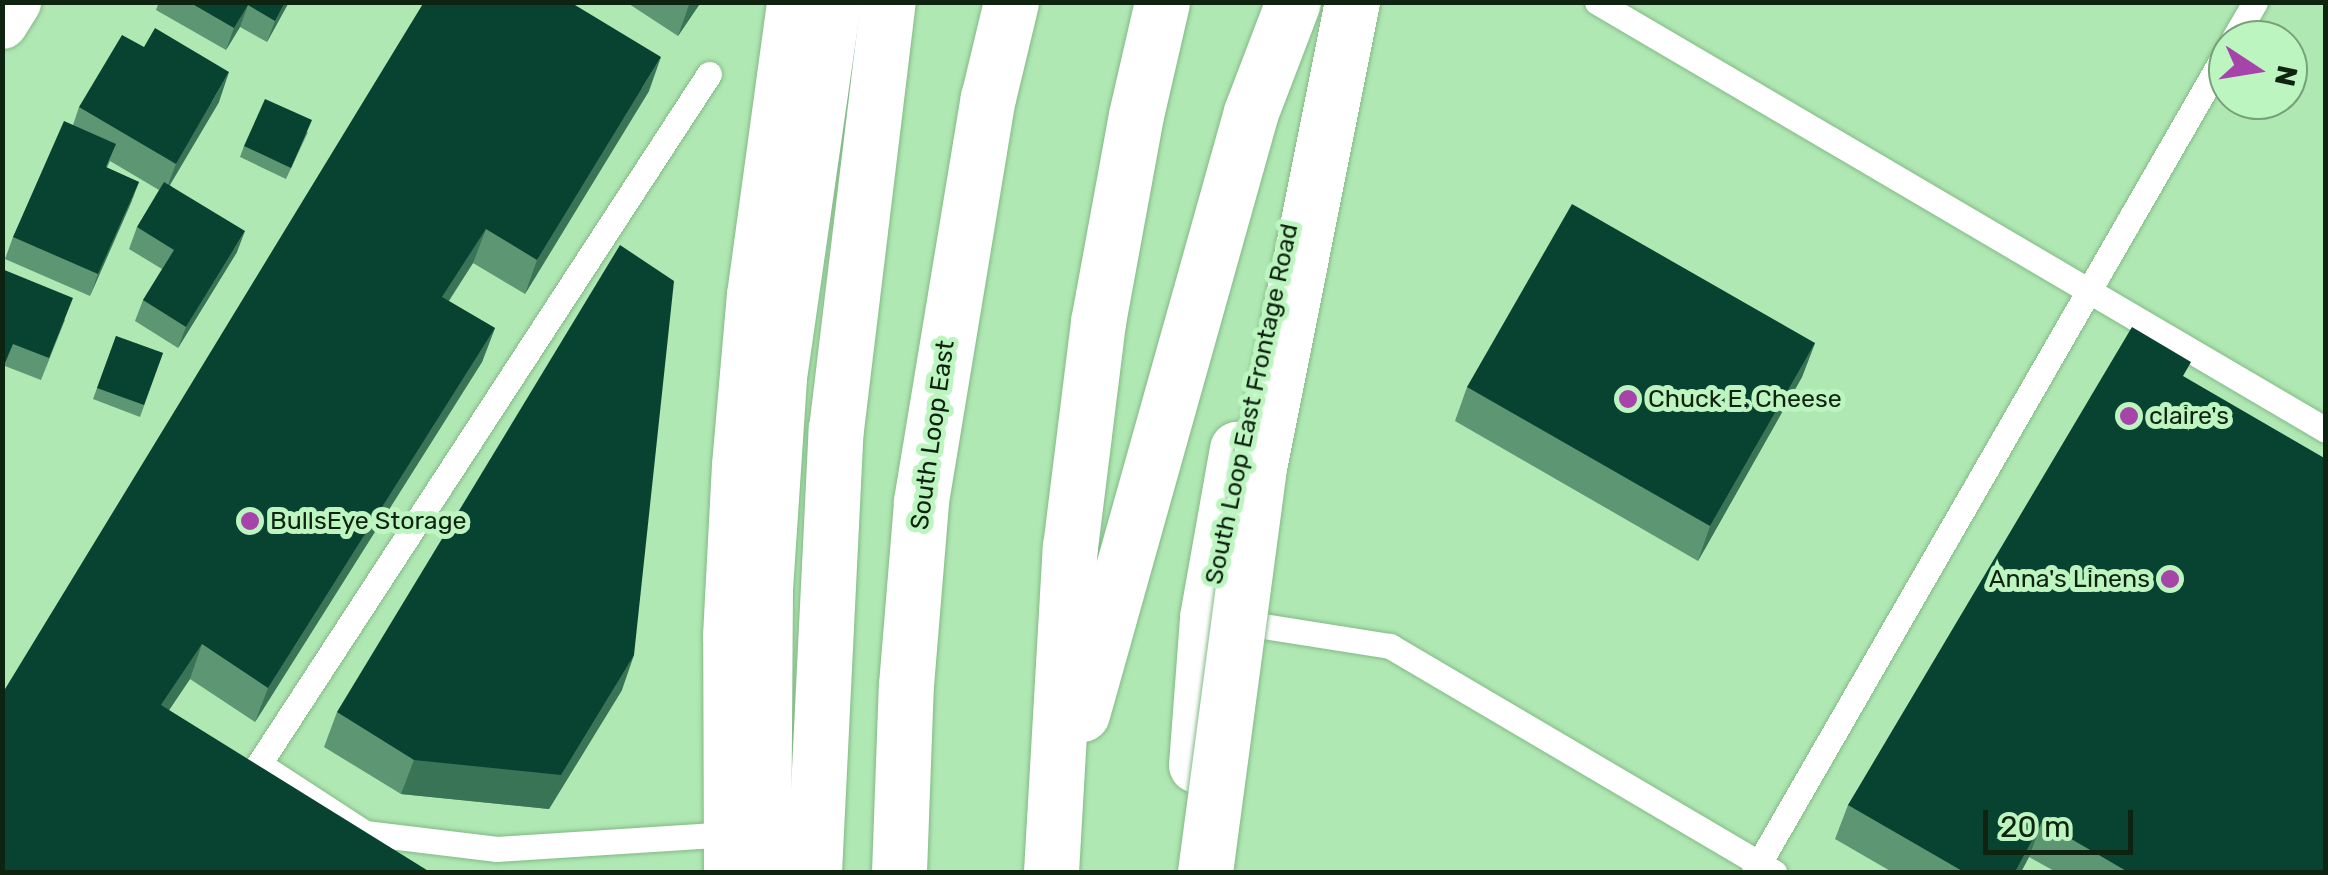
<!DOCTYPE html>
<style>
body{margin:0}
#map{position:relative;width:2328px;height:875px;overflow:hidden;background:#b0e8b3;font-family:Rubik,sans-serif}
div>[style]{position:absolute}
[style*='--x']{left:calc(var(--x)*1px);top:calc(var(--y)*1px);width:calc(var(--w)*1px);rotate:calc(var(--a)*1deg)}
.roads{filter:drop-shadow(0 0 2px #83b987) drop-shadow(0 0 2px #83b987)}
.service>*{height:25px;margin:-12.5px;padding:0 12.5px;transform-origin:12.5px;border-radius:12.5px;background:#fff}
.minor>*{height:52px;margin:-26px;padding:0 26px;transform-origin:26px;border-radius:26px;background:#fff}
.secondary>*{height:55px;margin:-27.5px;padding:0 27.5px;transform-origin:27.5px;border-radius:27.5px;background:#fff}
.motorway>*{height:55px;margin:-27.5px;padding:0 27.5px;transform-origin:27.5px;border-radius:27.5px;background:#fff}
.bridges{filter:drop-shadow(0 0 2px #83b987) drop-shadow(0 0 2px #83b987)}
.motorway-bridge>*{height:55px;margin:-27.5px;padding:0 27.5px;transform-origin:27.5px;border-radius:27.5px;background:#fff}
.wall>*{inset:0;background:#5c9672}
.shaded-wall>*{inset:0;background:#3a7457}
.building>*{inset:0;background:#074330}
.dots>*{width:28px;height:28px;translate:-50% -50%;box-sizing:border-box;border:5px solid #bdf5c0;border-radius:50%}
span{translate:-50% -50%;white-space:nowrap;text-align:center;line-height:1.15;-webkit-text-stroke:10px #bdf5c0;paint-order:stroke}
.poi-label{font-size:25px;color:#0e2310}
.left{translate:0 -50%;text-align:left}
.right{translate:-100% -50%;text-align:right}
.street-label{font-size:25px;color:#0e2310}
.frame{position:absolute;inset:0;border:5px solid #0e2310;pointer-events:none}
.north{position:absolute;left:2208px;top:20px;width:100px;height:100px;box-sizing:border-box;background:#bdf5c0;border:2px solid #77a17a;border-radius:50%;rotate:102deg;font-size:28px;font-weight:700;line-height:40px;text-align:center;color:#0e2310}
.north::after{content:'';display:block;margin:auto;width:35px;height:45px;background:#a744aa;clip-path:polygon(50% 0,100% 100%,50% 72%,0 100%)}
.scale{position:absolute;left:1983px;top:810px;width:150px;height:45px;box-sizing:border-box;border:5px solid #0e2310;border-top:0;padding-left:12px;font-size:30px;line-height:35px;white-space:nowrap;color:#0e2310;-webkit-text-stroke:8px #bdf5c0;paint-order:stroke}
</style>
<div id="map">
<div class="roads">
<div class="service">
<div style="--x:1597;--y:2;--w:845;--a:30.42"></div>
<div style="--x:2233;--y:40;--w:44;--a:-59.9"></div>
<div style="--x:709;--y:74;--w:824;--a:123.11"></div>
<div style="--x:259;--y:764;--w:126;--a:33.1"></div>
<div style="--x:365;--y:833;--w:133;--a:6.9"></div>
<div style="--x:497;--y:849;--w:233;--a:-3.7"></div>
<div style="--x:1232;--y:621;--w:160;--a:9"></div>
<div style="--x:1390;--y:646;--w:446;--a:30.5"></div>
<div style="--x:1754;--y:872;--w:950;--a:-60.06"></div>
</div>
<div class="minor">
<div style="--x:2;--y:23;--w:25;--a:-58"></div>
</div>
<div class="secondary">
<div style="--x:1196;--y:765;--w:148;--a:-85.7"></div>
<div style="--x:1207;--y:617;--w:171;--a:-79.9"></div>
<div style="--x:731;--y:872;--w:236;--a:-90.2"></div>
<div style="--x:730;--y:636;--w:171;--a:-87"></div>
<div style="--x:739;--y:465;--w:171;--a:-85"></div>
<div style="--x:754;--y:295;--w:296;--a:-82.2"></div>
</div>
<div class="motorway">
<div style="--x:1082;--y:714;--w:625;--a:-74.32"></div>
<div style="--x:1251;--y:112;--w:118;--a:-69.1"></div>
<div style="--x:763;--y:872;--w:283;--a:-89.6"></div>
<div style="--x:765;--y:589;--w:212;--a:-86.2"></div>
<div style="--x:779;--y:377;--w:379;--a:-81.8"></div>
<div style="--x:814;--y:872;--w:444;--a:-87.2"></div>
<div style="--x:836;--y:429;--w:430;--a:-83.1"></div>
<div style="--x:899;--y:872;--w:187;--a:-87.9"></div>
<div style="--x:906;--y:685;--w:185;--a:-85.3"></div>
<div style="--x:921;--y:501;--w:409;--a:-80.6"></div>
<div style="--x:988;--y:98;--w:99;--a:-76.5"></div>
<div style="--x:1051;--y:872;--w:326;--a:-86.7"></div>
<div style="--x:1070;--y:547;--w:227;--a:-82.9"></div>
<div style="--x:1098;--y:322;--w:210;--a:-79.6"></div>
<div style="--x:1136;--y:115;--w:116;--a:-77"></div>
</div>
</div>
<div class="bridges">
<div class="motorway-bridge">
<div style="--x:1205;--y:872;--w:414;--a:-82.4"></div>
<div style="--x:1260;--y:462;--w:469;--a:-78.7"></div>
</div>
</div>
<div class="wall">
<div style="clip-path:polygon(159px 2px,289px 2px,267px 42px,240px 27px,226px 50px,156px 10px)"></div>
<div style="clip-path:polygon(424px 2px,649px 91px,525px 294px,473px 263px,449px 301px,495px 328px,482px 362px,255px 722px,190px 679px,169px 710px,2px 872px)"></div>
<div style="clip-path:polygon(626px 2px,701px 2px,678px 36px)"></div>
<div style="clip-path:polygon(219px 102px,170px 185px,237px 252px,178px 348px,135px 321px,143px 300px,162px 269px,129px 249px,137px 227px,159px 190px,110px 161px,107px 168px,139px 182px,90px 296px,5px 259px,13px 237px,73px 125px,79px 107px)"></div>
<div style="clip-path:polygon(308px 132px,286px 179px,240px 157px,244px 146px)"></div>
<div style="clip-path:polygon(2px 269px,65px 320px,41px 380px,5px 366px)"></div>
<div style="clip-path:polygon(116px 336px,163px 353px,140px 417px,93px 399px)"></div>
<div style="clip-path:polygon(1815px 343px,1802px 377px,1698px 561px,1455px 421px,1467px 387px)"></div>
<div style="clip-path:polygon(2186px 378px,2326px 872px,2056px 872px,2029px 857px,2021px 872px,1892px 872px,1835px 839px,1848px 805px)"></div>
<div style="clip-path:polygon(622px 690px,549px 809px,401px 794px,324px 747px,337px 712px)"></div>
</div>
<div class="shaded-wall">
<div style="clip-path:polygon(285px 2px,289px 2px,267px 42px,275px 21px)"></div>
<div style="clip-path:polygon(690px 2px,701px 2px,678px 36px)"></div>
<div style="clip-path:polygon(248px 5px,240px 27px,226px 50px,234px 28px)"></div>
<div style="clip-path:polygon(661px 57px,649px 91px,525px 294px,537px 260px)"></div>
<div style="clip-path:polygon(229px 72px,219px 102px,165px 193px,176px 164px)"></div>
<div style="clip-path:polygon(139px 182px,131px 203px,90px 296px,98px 274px)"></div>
<div style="clip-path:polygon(486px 229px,473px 263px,429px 331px,442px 297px)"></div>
<div style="clip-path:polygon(245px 231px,237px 252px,178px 348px,186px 327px)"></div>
<div style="clip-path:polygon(495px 328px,482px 362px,255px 722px,268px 688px)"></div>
<div style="clip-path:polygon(1815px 343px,1802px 377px,1698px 561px,1710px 526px)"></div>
<div style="clip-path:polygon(202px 644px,190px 679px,149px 740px,161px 705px)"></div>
<div style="clip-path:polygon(634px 655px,622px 690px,549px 809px,401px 794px,414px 760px)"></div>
<div style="clip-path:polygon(2042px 822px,2029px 857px,2021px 872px,2015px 872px)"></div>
</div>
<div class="building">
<div style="clip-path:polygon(189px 2px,285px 2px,275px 21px,248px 5px,234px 28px)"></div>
<div style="clip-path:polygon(424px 2px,570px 2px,661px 57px,537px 260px,486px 229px,442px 297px,495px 328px,268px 688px,202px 644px,161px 705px,430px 872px,2px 872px,2px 694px)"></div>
<div style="clip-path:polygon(155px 28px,229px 72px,176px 164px,79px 107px,122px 35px,144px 47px)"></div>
<div style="clip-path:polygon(265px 99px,312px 120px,291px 168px,244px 146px)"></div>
<div style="clip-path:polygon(64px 121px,116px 144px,106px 167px,139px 182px,98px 274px,13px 237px)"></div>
<div style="clip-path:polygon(164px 182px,245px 231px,186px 327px,143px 300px,174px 250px,137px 227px)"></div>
<div style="clip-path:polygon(1572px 204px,1815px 343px,1710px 526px,1467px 387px)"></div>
<div style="clip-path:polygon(620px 245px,674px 281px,634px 655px,561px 775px,414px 760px,337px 712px)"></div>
<div style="clip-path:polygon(2px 269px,73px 298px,49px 358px,13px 344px,2px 370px)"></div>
<div style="clip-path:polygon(2132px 327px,2191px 362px,2183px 376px,2326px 459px,2326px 872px,2128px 872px,2042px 822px,2015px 872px,1964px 872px,1848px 805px)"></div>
<div style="clip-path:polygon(116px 336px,163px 353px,144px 405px,97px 388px)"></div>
</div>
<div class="dots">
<div style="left:1628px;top:399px;background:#a744aa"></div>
<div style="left:2129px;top:416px;background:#a744aa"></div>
<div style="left:250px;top:521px;background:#a744aa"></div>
<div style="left:2170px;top:579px;background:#a744aa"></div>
</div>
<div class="poi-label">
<span class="left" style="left:1648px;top:399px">Chuck E. Cheese</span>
<span class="left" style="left:2149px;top:416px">claire's</span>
<span class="left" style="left:270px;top:521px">BullsEye Storage</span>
<span class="right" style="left:2150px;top:579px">Anna's Linens</span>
</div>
<div class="street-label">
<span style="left:1252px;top:404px;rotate:-78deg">South Loop East Frontage Road</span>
<span style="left:933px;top:435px;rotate:-82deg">South Loop East</span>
</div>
<div class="frame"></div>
<div class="north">N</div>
<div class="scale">20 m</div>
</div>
